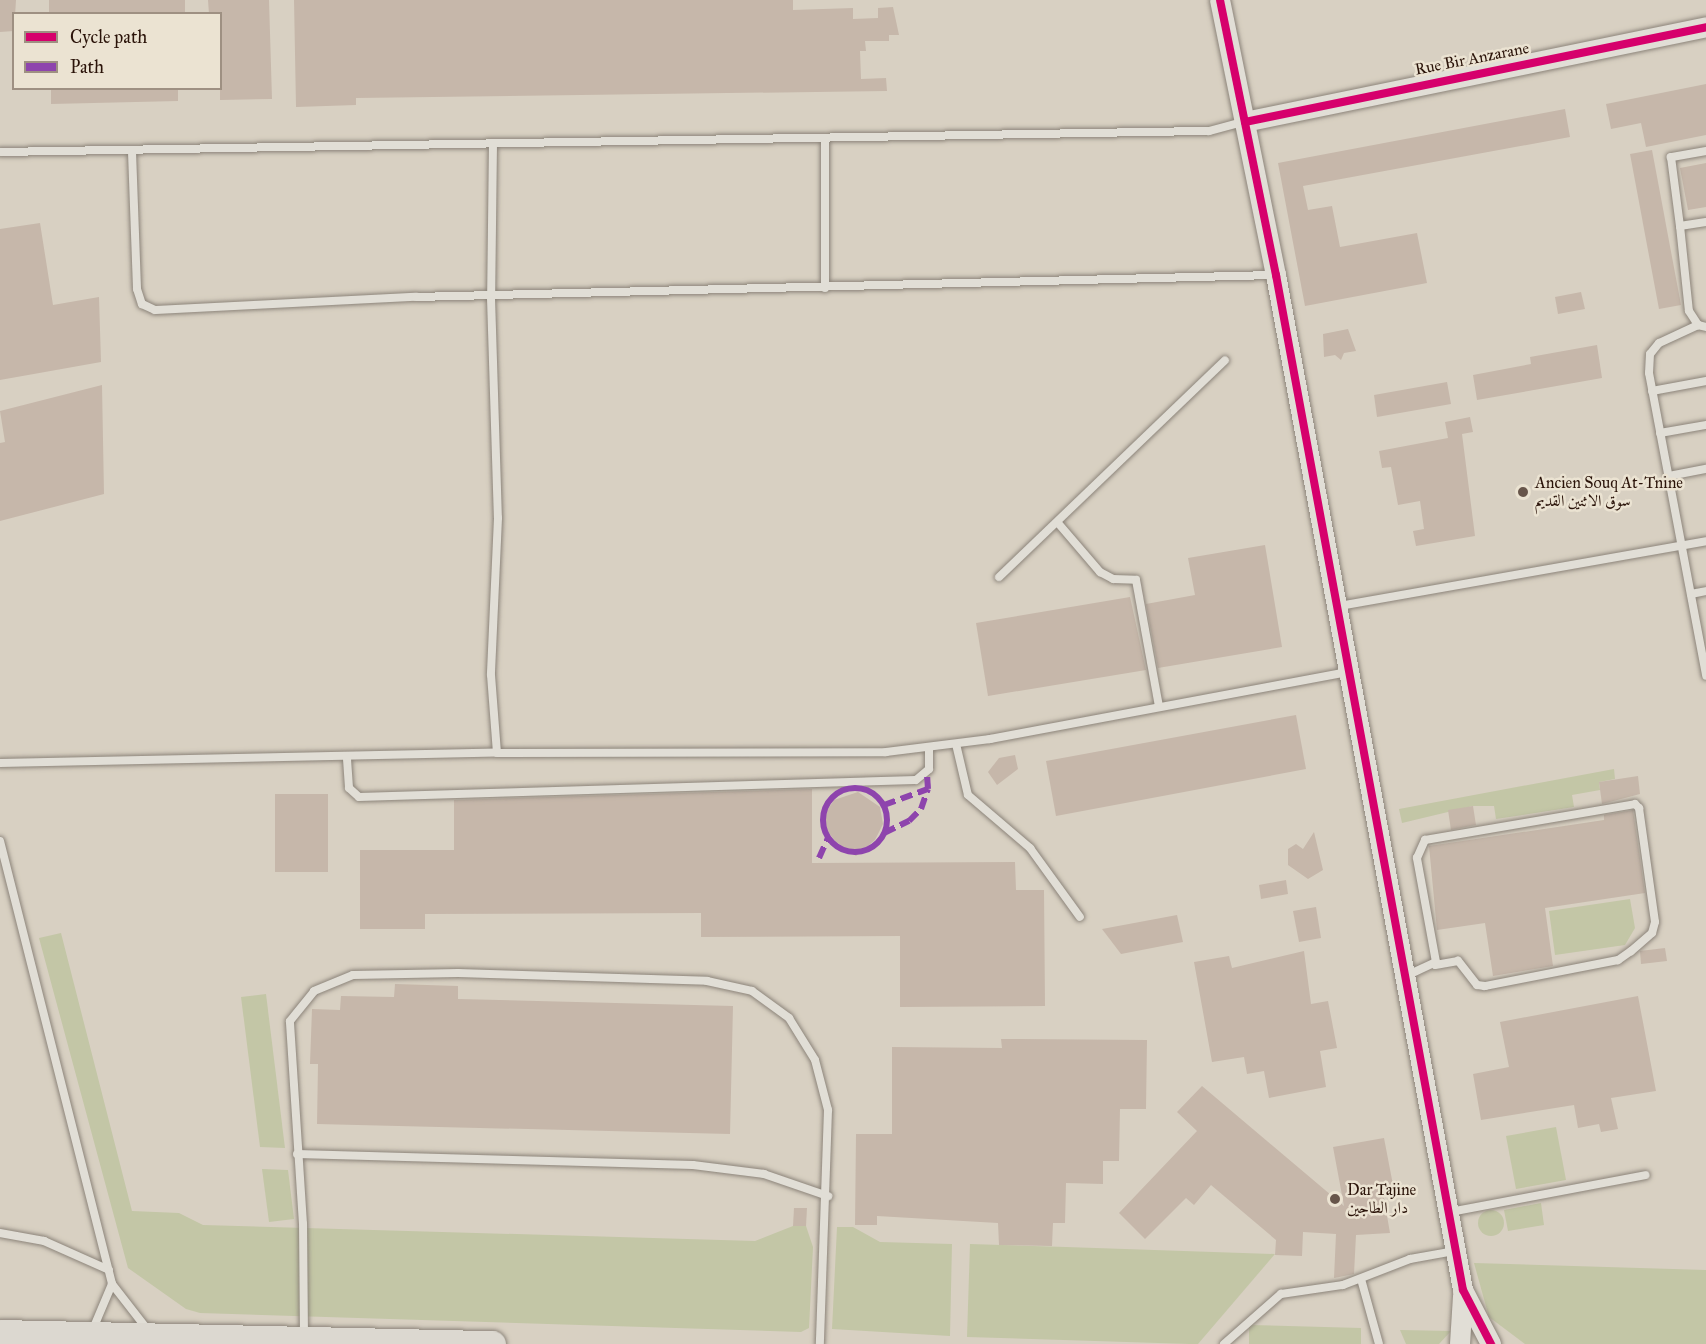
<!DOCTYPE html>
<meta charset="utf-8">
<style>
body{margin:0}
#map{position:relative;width:1706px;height:1344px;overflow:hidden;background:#d8d0c2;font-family:"IM FELL Great Primer",Amiri,serif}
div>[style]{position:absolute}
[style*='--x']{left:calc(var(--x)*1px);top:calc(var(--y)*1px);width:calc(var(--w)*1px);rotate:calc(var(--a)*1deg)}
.green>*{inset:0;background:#c3c6a6}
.round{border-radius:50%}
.building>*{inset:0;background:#c6b7aa}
.roads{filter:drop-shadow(0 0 2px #8c847a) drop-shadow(0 0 2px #8c847a)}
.service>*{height:8px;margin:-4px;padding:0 4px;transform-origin:4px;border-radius:4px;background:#e1ded6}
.tertiary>*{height:20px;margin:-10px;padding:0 10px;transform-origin:10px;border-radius:10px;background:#e1ded6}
.primary>*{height:26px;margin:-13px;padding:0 13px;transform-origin:13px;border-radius:13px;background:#dcd8d0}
.quiet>*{height:6px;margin-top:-3px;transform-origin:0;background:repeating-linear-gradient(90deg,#8e44ad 0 12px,transparent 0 18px)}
.quiet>.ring{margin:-3px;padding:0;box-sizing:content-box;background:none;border:6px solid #8e44ad;border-radius:50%}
.cycleway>*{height:8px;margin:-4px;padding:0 4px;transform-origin:4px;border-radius:4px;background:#d6006c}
.dots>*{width:16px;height:16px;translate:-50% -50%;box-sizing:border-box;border:3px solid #ebe3d2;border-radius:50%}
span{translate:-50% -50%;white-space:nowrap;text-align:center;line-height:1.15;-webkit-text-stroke:5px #ebe3d2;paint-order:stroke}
.street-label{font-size:16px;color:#2a1309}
.poi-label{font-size:16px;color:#2a1309}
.left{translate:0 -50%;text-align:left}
.legend{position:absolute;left:12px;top:12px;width:210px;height:78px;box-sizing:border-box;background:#ebe3d2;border:2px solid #9e9082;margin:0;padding:8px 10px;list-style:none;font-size:18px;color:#2a1309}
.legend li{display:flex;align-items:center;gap:12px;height:30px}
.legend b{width:30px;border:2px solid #9e9082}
</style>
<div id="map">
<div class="green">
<div style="clip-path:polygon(1614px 769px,1615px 779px,1599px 782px,1600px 790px,1572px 795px,1574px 807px,1496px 819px,1494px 806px,1473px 806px,1402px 823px,1399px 809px)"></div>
<div style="clip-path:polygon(1630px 899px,1635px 928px,1625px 945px,1555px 955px,1549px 911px)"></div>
<div style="clip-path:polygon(61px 933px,132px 1211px,179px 1213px,203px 1225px,755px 1241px,793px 1226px,806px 1226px,813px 1247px,809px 1328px,801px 1332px,200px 1313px,186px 1309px,128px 1268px,39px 938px)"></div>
<div style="clip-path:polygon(266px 994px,285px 1148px,260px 1147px,241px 997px)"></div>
<div style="clip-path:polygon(1556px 1127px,1566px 1180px,1516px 1189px,1506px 1136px)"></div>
<div style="clip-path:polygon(262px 1169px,288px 1170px,294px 1219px,269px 1222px)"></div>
<div style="clip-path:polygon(1541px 1203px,1544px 1225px,1508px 1231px,1504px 1210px)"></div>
<div class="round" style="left:1478px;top:1210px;width:26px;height:26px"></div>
<div style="clip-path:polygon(837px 1227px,853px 1227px,880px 1242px,952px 1244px,950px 1336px,832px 1329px)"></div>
<div style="clip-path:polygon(970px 1244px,1066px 1247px,1275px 1254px,1198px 1344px,1190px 1344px,967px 1337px)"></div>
<div style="clip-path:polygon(1474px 1263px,1706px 1270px,1706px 1344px,1525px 1344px,1489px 1317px)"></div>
<div style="clip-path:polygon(1249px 1325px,1361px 1328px,1361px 1344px,1249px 1344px)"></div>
<div style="clip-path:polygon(1400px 1330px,1451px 1331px,1439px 1344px,1406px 1344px)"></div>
</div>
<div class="building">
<div style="clip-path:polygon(0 0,16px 0,14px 31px,0 32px)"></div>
<div style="clip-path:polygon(49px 0,185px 0,185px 14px,49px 14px)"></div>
<div style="clip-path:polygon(208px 0,269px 0,272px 99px,220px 100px,220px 14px,209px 14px)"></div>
<div style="clip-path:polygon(294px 0,793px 0,793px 10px,853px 8px,853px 19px,878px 18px,878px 8px,893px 7px,899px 35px,889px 35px,889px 41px,865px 41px,866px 51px,860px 51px,861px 79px,886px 78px,887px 91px,356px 98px,356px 105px,296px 107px)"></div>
<div style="clip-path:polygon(1706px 84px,1706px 135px,1646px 147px,1641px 123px,1611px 129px,1606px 104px)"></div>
<div style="clip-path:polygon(51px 88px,178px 88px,178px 101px,51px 104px)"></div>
<div style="clip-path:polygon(1565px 109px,1570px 137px,1303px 186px,1308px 210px,1332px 206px,1340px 247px,1417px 233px,1427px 283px,1305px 306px,1278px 163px)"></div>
<div style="clip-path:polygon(1652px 150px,1681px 305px,1659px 309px,1630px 154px)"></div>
<div style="clip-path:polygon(1706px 163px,1706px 207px,1688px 210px,1680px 168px)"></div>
<div style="clip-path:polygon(40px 223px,53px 305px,99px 297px,101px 362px,0 380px,0 229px)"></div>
<div style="clip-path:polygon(1581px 292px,1585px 309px,1558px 314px,1555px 297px)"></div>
<div style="clip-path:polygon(1348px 329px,1356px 351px,1344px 353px,1341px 360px,1335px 355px,1324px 357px,1323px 334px)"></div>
<div style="clip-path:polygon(1597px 345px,1602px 378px,1477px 400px,1473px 375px,1531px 364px,1530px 357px)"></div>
<div style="clip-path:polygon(1447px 382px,1451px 404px,1377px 417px,1374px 395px)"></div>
<div style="clip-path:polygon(102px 385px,104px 494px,0 521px,0 443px,5px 442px,0 411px)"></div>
<div style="clip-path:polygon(1470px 417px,1473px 432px,1462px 434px,1475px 536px,1416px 546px,1413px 531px,1424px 529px,1420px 501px,1398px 505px,1391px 467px,1382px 468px,1379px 451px,1448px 438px,1445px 422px)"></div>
<div style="clip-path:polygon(1265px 545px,1282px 647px,1158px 668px,1146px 604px,1195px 595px,1188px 558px)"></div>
<div style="clip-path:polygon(1130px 597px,1146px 670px,988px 696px,976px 623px)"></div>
<div style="clip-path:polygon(1296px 715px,1306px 769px,1056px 816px,1046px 761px)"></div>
<div style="clip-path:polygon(1015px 755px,1018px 769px,997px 785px,988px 772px,999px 758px)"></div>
<div style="clip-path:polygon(1638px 776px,1640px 794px,1602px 804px,1599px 782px)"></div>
<div style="clip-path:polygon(812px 789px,812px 863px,1015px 862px,1016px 890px,1044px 890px,1045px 1006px,900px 1007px,900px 936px,701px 937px,701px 913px,425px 914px,425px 929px,360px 929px,360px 850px,454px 850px,454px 800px)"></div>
<div style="clip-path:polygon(858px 792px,880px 807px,883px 824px,875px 840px,856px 856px,835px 841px,820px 821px,834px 800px)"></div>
<div style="clip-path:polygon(275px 794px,328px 794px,328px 872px,275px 872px)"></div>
<div style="clip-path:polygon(1473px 806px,1476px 825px,1451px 830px,1448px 810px)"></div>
<div style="clip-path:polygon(1633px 810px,1645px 893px,1545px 908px,1553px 966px,1493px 976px,1485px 923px,1437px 930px,1429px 846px,1604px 820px,1604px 815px)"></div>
<div style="clip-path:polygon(1314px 832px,1323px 870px,1308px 879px,1288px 865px,1288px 849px,1296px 844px,1303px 849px)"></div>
<div style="clip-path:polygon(1286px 880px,1288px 894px,1261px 899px,1259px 885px)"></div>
<div style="clip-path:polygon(1316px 907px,1321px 938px,1299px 942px,1293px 911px)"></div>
<div style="clip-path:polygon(1177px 915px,1183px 942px,1121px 954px,1102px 929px)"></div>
<div style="clip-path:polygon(1665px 948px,1667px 961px,1641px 964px,1640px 951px)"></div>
<div style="clip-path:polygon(1304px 951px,1311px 1004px,1328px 1001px,1337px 1048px,1320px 1051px,1326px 1087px,1269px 1098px,1264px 1071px,1247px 1074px,1244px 1057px,1212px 1062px,1194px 962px,1229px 956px,1232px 968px)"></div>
<div style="clip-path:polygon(395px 984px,458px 986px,458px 999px,733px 1006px,730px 1134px,317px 1124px,318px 1064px,310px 1064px,312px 1009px,340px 1010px,341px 996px,394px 997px)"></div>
<div style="clip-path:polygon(1638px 996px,1656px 1091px,1611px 1098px,1618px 1129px,1601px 1132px,1599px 1124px,1578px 1128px,1574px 1105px,1481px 1120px,1473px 1074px,1509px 1067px,1500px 1022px)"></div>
<div style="clip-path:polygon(1001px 1039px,1147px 1040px,1146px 1109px,1120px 1109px,1119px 1161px,1103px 1161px,1103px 1184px,1066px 1183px,1065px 1223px,1053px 1223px,1052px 1246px,999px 1245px,998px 1223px,877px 1216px,877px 1225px,855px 1225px,856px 1134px,892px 1134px,892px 1047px,1002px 1048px)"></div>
<div style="clip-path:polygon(1202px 1086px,1344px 1206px,1333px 1147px,1384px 1138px,1393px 1185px,1382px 1187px,1390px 1233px,1356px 1235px,1354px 1274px,1334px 1278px,1336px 1234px,1303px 1232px,1302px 1256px,1275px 1255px,1276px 1240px,1211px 1185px,1194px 1205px,1186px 1198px,1145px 1239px,1119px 1213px,1197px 1131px,1177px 1112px)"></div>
<div style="clip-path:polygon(794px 1208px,807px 1208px,806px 1226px,793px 1226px)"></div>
</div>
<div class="roads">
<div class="service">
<div style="--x:825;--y:139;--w:149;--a:90"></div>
<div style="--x:493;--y:143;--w:155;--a:90.7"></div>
<div style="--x:491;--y:298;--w:220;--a:88.2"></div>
<div style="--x:498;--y:518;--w:157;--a:92.6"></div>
<div style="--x:491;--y:675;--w:78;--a:85.6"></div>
<div style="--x:1706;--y:151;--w:36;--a:170"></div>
<div style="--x:1671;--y:157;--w:70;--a:82.6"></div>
<div style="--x:1680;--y:226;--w:26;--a:-9"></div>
<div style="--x:0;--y:152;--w:1209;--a:-1"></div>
<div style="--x:1209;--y:131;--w:35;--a:-15"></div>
<div style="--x:132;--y:152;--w:137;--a:87.9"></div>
<div style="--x:137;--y:289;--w:16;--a:72"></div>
<div style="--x:142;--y:304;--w:14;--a:25"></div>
<div style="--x:155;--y:310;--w:261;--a:-2.9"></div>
<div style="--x:416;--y:297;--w:860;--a:-1.47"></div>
<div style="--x:1680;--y:226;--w:85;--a:84"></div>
<div style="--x:1689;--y:311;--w:17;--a:57"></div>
<div style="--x:1698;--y:325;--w:8;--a:14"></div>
<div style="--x:1698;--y:325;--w:43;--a:155.2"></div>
<div style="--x:1659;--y:343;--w:14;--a:129"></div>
<div style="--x:1650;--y:354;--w:19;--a:93"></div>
<div style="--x:1649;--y:373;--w:308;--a:79.3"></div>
<div style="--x:1652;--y:391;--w:55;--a:-10.5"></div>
<div style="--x:1660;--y:433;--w:47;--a:-9.9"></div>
<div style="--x:1669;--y:476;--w:38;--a:-11"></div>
<div style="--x:1058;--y:523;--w:65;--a:49.4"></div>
<div style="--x:1100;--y:572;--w:15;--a:28"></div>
<div style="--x:1113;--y:579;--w:23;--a:2"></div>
<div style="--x:1136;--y:580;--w:128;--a:79.7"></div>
<div style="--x:999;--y:577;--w:313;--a:-43.8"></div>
<div style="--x:1691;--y:594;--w:15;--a:-11"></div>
<div style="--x:1339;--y:606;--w:373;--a:-10"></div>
<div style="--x:956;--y:744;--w:52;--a:76.8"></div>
<div style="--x:968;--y:795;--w:82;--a:40.5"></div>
<div style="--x:1030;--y:848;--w:85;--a:54.1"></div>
<div style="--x:347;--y:759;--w:29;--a:86"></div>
<div style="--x:349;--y:788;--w:13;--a:42"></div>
<div style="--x:359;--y:797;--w:557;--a:-1.75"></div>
<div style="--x:916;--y:780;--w:17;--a:-40"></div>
<div style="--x:929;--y:769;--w:21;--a:-90"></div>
<div style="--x:0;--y:763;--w:497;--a:-1.2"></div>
<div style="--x:497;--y:753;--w:389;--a:-0.1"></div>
<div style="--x:886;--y:752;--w:105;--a:-7.1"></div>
<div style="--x:990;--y:739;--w:364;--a:-10.6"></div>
<div style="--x:0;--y:841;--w:457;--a:75.8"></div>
<div style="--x:112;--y:1284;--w:57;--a:52.1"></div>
<div style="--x:1408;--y:975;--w:31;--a:-25"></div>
<div style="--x:1436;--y:962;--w:106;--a:-100.4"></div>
<div style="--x:1417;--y:858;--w:20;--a:-66"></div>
<div style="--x:1425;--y:840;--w:213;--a:-9.7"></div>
<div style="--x:1635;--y:804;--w:6;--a:45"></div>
<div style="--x:1639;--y:808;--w:115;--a:82"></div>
<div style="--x:1655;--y:922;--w:11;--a:105"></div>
<div style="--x:1652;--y:933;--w:28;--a:139"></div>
<div style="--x:1631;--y:951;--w:16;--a:145"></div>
<div style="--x:1618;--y:960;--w:136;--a:168.9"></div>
<div style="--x:1485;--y:986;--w:8;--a:-173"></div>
<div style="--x:1477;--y:985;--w:31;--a:-128"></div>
<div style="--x:1458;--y:961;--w:23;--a:170"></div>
<div style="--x:297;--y:1154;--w:396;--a:1.6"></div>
<div style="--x:693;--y:1165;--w:72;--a:7.2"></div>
<div style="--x:764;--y:1174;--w:68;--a:19"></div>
<div style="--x:1450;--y:1212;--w:199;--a:-10.7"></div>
<div style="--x:0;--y:1233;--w:45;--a:10.3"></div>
<div style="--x:44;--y:1241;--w:71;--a:24"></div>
<div style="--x:1361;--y:1279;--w:67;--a:74.5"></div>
<div style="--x:93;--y:1329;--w:49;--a:-67.1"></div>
<div style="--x:304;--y:1336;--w:112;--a:-90.5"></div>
<div style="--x:303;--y:1224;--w:203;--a:-93.7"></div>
<div style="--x:290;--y:1021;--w:38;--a:-51"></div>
<div style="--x:314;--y:991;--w:42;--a:-22.3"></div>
<div style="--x:353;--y:975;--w:105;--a:-1.1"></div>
<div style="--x:458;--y:973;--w:249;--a:1.8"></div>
<div style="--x:707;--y:981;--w:46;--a:12.5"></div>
<div style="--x:752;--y:991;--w:46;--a:36.1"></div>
<div style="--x:789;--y:1018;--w:49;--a:58.2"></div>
<div style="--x:815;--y:1060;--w:52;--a:75.4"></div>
<div style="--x:828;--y:1110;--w:234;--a:92"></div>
<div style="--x:1224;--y:1344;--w:76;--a:-41.3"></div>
<div style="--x:1281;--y:1294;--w:63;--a:-8.3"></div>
<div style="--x:1343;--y:1285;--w:72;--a:-21.2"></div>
<div style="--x:1410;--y:1259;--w:46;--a:-10.1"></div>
</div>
<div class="tertiary">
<div style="--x:1220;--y:0;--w:281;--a:78.5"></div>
<div style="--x:1276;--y:275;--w:1032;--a:79.56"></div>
<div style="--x:1463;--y:1290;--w:61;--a:62.6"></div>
<div style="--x:1245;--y:122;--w:471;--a:-11.6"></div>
<div style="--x:1460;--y:1344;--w:48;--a:-86.4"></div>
</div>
<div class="primary">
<div style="--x:0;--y:1333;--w:493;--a:1.3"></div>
</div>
</div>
<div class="quiet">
<div class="ring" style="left:823px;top:788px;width:58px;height:58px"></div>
<div style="--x:884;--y:805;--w:47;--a:-20"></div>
<div style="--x:884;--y:833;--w:28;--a:-26"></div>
<div style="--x:909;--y:821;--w:17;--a:-45"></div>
<div style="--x:921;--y:809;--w:21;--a:-71"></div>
<div style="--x:928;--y:789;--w:15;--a:-94"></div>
<div style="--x:819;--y:858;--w:22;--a:-66"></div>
</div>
<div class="cycleway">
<div style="--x:1220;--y:0;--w:281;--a:78.5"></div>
<div style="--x:1276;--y:275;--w:1032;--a:79.56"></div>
<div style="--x:1463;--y:1290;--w:61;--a:62.6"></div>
<div style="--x:1245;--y:122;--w:471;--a:-11.6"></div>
</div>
<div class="dots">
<div style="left:1523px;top:492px;background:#67554a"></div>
<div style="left:1335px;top:1199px;background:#67554a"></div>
</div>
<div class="street-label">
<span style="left:1472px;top:59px;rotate:-11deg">Rue Bir Anzarane</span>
</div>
<div class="poi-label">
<span class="left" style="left:1535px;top:492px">Ancien Souq At-Tnine<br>سوق الاثنين القديم</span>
<span class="left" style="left:1347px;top:1199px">Dar Tajine<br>دار الطاجين</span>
</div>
<ul class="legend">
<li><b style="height:8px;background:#d6006c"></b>Cycle path</li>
<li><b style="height:8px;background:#8e44ad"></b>Path</li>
</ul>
</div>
